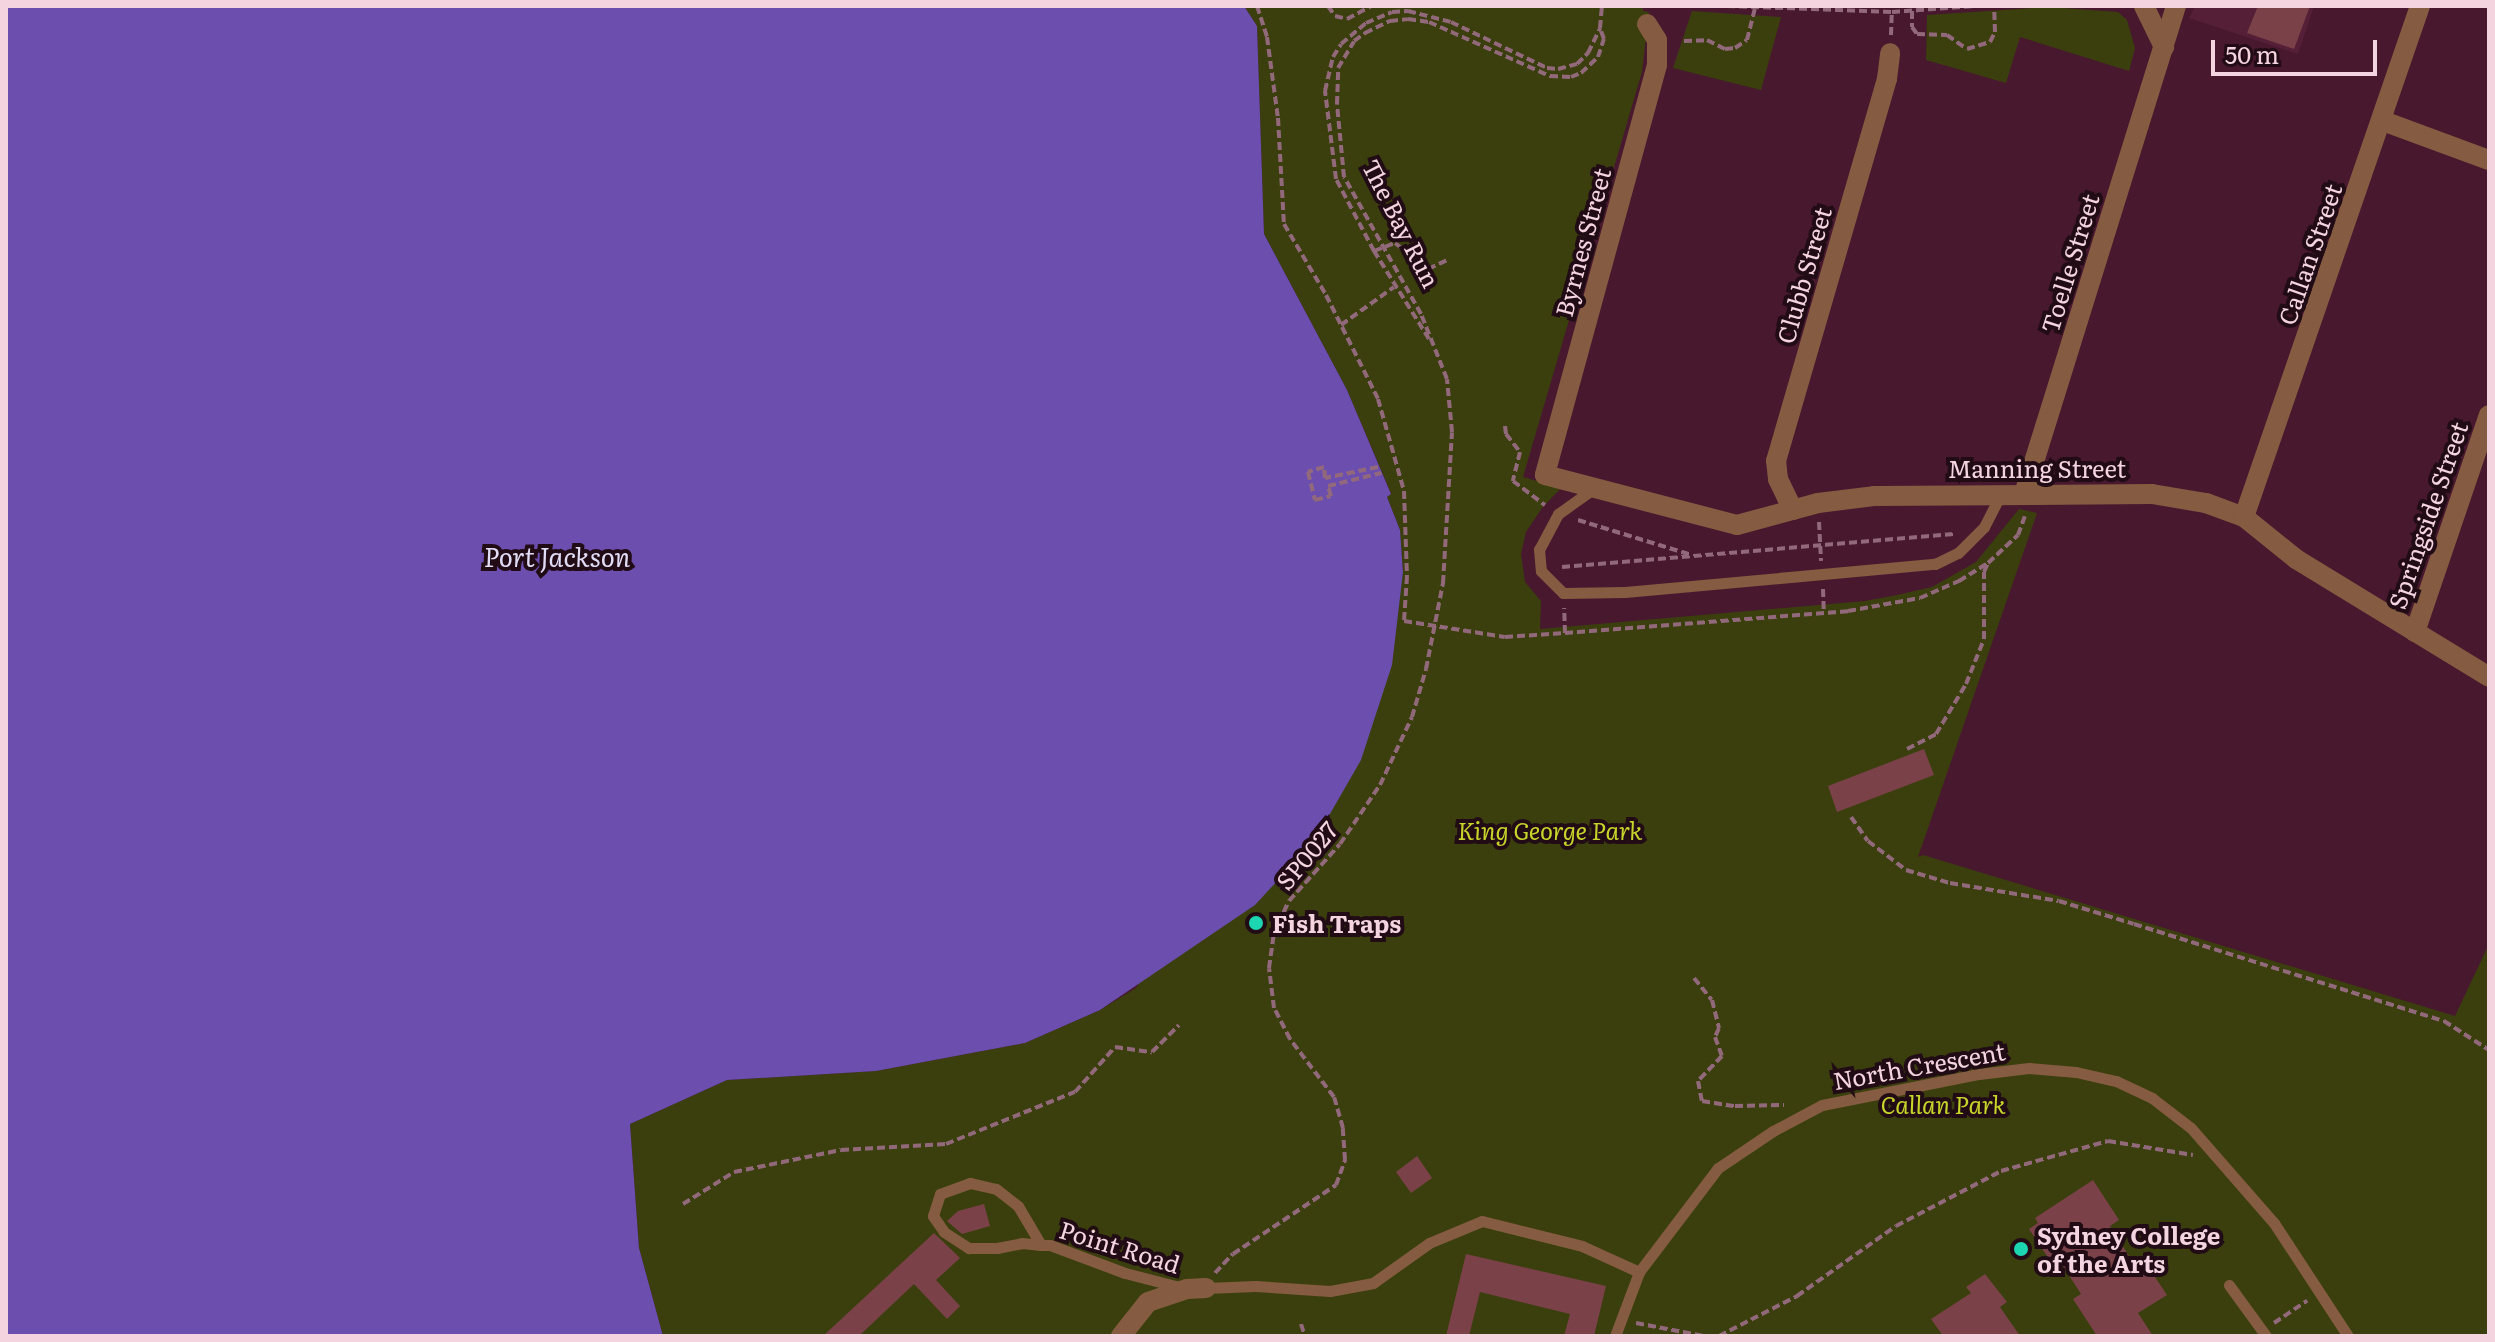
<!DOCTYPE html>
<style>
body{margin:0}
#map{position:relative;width:2495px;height:1342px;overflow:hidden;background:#47182e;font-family:Literata,serif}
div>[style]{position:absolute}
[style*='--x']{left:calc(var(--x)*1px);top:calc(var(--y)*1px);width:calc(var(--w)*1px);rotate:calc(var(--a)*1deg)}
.built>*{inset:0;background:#561f38}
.green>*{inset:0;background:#3b3f0e}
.water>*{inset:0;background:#6b4eae}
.building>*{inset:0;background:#7a4248}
.path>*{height:4px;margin-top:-2px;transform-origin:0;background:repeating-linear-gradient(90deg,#92697b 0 8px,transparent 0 12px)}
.service>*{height:11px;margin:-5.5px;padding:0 5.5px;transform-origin:5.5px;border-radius:5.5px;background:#855c41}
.minor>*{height:20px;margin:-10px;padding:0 10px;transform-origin:10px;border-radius:10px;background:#855c41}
.dots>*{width:22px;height:22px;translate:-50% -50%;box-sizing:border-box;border:4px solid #210c15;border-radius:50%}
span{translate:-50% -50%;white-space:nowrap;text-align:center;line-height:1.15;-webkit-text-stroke:8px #210c15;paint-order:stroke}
.street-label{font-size:24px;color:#f4d4df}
.park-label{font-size:24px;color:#c7d42a;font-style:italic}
.poi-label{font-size:24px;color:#f4d4df;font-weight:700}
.left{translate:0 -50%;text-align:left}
.water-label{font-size:26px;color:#e2ddf7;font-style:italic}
.frame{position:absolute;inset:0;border:8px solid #f4d4df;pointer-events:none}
.scale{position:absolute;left:2211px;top:40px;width:166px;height:36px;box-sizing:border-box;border:4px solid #f4d4df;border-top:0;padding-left:10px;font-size:24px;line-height:28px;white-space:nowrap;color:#f4d4df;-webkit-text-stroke:6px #210c15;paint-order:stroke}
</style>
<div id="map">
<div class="built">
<div style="clip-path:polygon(2195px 6px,2314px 6px,2298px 54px,2189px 18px)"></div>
</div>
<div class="green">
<div style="clip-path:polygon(1244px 6px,1615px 6px,1643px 7px,1643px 11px,1649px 12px,1642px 72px,1523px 477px,1561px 488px,1542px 508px,1526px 532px,1521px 554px,1525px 582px,1541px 601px,1540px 629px,1865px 601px,1897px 595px,1932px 587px,1976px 562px,2019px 509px,2037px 513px,1918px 857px,1923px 855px,2455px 1016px,2489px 944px,2489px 1336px,663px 1336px,639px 1248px,630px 1124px,727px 1080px,876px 1071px,1025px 1043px,1100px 1010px,1136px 988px,1403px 572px,1400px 530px,1387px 497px,1391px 493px,1347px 390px,1264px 234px,1257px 26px)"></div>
<div style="clip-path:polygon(2049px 7px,2118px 12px,2127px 20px,2135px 48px,2129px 71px,2020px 37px,2006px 83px,1926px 60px,1927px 15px)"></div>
<div style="clip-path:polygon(1692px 11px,1781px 17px,1761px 90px,1673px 68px)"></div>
</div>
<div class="water">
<div style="clip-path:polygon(6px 6px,1244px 6px,1257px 26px,1264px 234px,1347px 390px,1391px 494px,1387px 497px,1400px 530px,1403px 572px,1392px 665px,1361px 760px,1315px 840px,1255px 905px,1100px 1010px,1025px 1043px,876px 1071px,727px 1080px,630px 1124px,639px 1248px,663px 1336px,6px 1336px)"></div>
</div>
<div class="building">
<div style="clip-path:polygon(2258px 6px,2310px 6px,2294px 49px,2247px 33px)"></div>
<div style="clip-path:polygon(1924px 749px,1934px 775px,1837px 812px,1828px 786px)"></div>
<div style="clip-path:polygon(1417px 1156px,1432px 1178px,1411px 1193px,1396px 1172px)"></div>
<div style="clip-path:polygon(2093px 1180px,2119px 1220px,2110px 1226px,2134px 1264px,2143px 1259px,2167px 1295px,2138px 1313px,2153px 1336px,2097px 1336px,2073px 1299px,2081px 1294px,2056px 1255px,2049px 1259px,2029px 1229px,2038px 1223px,2035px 1218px)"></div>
<div style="clip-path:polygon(984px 1204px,990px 1226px,962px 1234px,947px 1221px,958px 1211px)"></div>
<div style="clip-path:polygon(934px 1233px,960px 1258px,936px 1280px,960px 1306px,947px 1319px,914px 1284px,859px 1336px,823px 1336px)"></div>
<div style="clip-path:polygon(1466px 1254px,1606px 1286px,1594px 1336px,1564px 1336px,1570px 1314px,1480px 1292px,1469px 1336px,1446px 1336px)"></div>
<div style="clip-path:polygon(1985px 1274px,2007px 1302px,2000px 1307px,2020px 1336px,1943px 1336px,1931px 1319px,1971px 1293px,1966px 1287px)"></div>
</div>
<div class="path">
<div style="--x:1257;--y:6;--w:33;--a:72"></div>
<div style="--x:1267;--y:37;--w:82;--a:82.3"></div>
<div style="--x:1278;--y:118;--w:106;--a:86.8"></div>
<div style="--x:1284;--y:224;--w:82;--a:59.4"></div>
<div style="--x:1326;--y:295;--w:116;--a:63.4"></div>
<div style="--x:1378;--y:399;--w:96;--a:74.2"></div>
<div style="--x:1404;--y:491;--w:85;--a:88"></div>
<div style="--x:1407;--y:576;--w:45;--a:93.8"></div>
<div style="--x:1404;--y:621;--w:102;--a:9"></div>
<div style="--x:1505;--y:637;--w:60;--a:-3.8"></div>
<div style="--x:1565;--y:633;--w:25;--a:-92"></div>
<div style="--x:1328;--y:6;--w:12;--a:55"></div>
<div style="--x:1335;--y:16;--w:12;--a:14"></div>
<div style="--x:1347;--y:19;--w:27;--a:-28"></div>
<div style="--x:1727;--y:6;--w:165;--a:2.1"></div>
<div style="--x:1892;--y:12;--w:83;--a:-4.1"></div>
<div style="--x:1912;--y:11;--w:16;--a:90"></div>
<div style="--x:1912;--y:27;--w:9;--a:54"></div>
<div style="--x:1917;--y:34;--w:30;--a:2"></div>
<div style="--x:1947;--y:35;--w:24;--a:35"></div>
<div style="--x:1967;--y:49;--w:24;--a:-17"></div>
<div style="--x:1990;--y:42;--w:11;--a:-63"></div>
<div style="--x:1995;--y:32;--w:26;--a:-92"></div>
<div style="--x:1891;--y:35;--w:23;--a:-88"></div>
<div style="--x:1684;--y:41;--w:23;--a:-2"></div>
<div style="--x:1707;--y:40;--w:20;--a:27"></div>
<div style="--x:1725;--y:49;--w:10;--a:-6"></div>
<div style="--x:1735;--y:48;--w:14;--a:-34"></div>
<div style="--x:1747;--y:40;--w:32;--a:-76"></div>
<div style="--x:1374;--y:251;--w:22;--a:-21"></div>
<div style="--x:1395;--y:243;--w:42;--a:38.2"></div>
<div style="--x:1428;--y:269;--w:21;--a:-25"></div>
<div style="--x:1341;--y:325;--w:65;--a:-35.6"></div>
<div style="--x:1429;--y:339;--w:104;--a:-122"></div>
<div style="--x:1374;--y:251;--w:81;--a:-117.8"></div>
<div style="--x:1336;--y:179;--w:89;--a:-97.1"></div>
<div style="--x:1325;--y:91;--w:35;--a:-77"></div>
<div style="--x:1333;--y:57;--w:15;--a:-58"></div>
<div style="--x:1341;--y:44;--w:33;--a:-40"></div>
<div style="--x:1366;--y:23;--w:28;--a:-23"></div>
<div style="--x:1392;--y:12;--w:16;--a:-4"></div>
<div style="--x:1408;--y:11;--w:44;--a:14.3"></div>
<div style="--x:1451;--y:22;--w:106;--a:25.6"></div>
<div style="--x:1547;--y:68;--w:11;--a:5"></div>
<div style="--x:1558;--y:69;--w:20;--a:-15"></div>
<div style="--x:1577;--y:64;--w:16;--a:-45"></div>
<div style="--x:1588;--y:53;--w:28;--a:-64"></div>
<div style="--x:1600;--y:28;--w:22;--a:-85"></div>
<div style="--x:1505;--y:426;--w:8;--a:83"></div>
<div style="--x:1506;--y:434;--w:23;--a:52"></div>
<div style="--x:1520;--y:452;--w:30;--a:104"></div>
<div style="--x:1513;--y:481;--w:40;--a:37"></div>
<div style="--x:1378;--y:467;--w:54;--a:168.3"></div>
<div style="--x:1325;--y:478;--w:11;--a:-95"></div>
<div style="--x:1324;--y:467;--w:17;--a:163"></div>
<div style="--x:1308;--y:472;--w:29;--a:76"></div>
<div style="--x:1315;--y:500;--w:16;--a:-14"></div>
<div style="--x:1331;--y:496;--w:10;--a:-107"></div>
<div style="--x:1328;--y:486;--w:55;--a:-13.8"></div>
<div style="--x:1578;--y:520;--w:119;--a:17.1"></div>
<div style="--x:1819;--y:522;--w:39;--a:87"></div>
<div style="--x:1562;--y:567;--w:393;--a:-4.8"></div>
<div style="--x:1823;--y:589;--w:24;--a:88"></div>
<div style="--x:1565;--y:633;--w:284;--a:-4.4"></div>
<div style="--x:1848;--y:611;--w:73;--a:-10.2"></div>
<div style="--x:1920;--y:598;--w:43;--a:-23.6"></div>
<div style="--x:1959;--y:581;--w:34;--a:-32"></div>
<div style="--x:1907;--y:749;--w:33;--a:-27"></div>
<div style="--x:1936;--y:734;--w:58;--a:-59"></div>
<div style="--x:1966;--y:684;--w:48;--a:-68.2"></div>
<div style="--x:1984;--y:639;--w:67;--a:-90"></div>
<div style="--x:1984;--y:572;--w:10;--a:-66"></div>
<div style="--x:1988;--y:563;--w:41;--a:-43"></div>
<div style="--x:2018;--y:535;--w:20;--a:-70"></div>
<div style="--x:1851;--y:817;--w:29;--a:55"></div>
<div style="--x:1868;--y:841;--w:48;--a:37.3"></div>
<div style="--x:1906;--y:870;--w:46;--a:16.5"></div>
<div style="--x:1950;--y:883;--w:110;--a:9.4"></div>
<div style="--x:2059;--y:901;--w:78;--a:17"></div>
<div style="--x:2134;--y:924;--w:325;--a:17.4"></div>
<div style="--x:2444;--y:1021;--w:54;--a:32.8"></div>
<div style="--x:1694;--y:978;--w:28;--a:51"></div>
<div style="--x:1712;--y:1000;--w:29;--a:76"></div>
<div style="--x:1719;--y:1028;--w:10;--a:114"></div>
<div style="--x:1715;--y:1037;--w:20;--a:70"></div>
<div style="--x:1722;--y:1056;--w:35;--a:134"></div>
<div style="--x:1698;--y:1081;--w:20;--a:79"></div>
<div style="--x:1702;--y:1101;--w:33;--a:9"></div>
<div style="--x:1735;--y:1106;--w:49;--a:-1.2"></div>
<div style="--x:683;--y:1204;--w:60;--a:-32.1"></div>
<div style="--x:734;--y:1172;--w:109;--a:-11.6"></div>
<div style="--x:841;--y:1150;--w:105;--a:-3.3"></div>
<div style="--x:946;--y:1144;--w:139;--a:-22"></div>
<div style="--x:1075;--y:1092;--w:60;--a:-48.4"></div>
<div style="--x:1115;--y:1047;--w:37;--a:8"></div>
<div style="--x:1152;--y:1052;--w:38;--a:-45"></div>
<div style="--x:1215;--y:1273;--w:26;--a:-47"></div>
<div style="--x:1233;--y:1254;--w:124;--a:-33.8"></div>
<div style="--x:1336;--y:1185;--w:27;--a:-70"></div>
<div style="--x:1345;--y:1160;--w:32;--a:-94"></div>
<div style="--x:1343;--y:1128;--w:32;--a:-106"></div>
<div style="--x:1334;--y:1097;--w:73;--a:-127.2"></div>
<div style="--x:1290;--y:1039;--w:35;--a:-117"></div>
<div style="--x:1274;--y:1008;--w:40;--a:-97.1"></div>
<div style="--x:1269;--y:968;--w:34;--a:-82"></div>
<div style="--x:1274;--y:934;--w:36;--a:-66"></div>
<div style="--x:1289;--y:901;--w:76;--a:-48.2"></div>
<div style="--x:1340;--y:844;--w:71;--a:-55.9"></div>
<div style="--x:1380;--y:785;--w:75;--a:-64.8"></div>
<div style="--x:1412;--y:717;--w:50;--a:-73.7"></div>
<div style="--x:1426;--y:669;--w:88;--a:-78.8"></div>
<div style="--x:1443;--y:583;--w:151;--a:-86.6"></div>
<div style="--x:1452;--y:432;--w:53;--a:-95.4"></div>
<div style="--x:1447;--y:379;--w:70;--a:-111.8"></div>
<div style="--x:1421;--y:314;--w:157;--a:-119.3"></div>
<div style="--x:1344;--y:177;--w:73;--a:-95.5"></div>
<div style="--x:1337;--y:104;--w:36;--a:-88"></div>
<div style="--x:1338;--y:68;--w:31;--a:-59"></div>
<div style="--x:1354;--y:41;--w:14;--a:-36"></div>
<div style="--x:1365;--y:33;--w:28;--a:-26"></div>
<div style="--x:1390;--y:21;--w:18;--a:-6"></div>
<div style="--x:1408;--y:19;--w:21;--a:8"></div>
<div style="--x:1429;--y:22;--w:133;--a:24.1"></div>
<div style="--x:1550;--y:76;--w:21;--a:3"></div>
<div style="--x:1571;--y:77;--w:11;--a:-22"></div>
<div style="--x:1581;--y:73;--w:23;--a:-43"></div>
<div style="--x:1598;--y:57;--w:19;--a:-72"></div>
<div style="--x:1604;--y:39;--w:12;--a:-110"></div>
<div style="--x:1636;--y:1323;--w:69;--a:10.8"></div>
<div style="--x:2274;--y:1323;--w:40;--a:-34"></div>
<div style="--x:1301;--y:1324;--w:13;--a:72"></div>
<div style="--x:1719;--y:1336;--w:88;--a:-27.1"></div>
<div style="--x:1797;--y:1296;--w:121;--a:-35.3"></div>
<div style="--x:1896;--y:1226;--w:119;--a:-27.6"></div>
<div style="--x:2001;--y:1171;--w:111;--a:-15.7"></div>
<div style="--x:2108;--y:1141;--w:86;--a:9.4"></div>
</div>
<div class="service">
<div style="--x:1593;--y:489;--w:43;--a:144.5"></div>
<div style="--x:1558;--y:514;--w:40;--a:118"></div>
<div style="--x:1539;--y:549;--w:22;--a:85"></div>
<div style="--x:1541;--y:571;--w:31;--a:45"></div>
<div style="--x:1563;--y:593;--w:62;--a:-0.9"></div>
<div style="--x:1625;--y:592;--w:311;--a:-5.2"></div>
<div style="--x:1935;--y:564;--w:25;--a:-26"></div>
<div style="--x:1958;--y:553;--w:37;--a:-45"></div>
<div style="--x:1984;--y:527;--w:36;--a:-63"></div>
<div style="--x:1041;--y:1245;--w:45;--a:-120.5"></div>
<div style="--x:1018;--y:1206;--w:28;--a:-142"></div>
<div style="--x:996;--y:1189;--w:27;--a:-167"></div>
<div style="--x:970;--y:1183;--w:32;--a:160"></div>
<div style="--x:940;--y:1194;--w:23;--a:108"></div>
<div style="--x:933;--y:1216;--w:19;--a:55"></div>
<div style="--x:944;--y:1232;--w:30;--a:33"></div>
<div style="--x:969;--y:1248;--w:28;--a:0"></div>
<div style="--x:997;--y:1248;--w:25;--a:-11"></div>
<div style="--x:1022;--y:1243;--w:19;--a:6"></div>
<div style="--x:1041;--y:1245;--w:9;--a:0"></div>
<div style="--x:1050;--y:1245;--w:80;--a:20.5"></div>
<div style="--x:1125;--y:1273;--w:60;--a:14.5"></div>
<div style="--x:2229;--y:1285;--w:63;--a:54"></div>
<div style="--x:1206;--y:1288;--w:49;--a:-2.3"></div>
<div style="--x:1255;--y:1286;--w:75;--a:3.8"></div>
<div style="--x:1330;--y:1291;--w:44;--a:-10.5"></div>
<div style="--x:1373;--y:1283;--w:69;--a:-35.5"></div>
<div style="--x:1429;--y:1243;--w:57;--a:-22.5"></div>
<div style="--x:1482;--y:1221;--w:103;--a:14"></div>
<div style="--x:1582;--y:1246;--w:63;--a:24.5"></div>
<div style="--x:1615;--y:1336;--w:68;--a:-69.4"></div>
<div style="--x:1639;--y:1272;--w:131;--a:-52.8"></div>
<div style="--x:1718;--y:1168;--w:66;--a:-33.9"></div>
<div style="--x:1773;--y:1131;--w:55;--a:-28"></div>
<div style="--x:1822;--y:1105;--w:160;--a:-11.2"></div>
<div style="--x:1979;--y:1074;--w:50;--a:-6.8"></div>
<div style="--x:2029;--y:1068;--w:47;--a:4.9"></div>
<div style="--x:2076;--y:1072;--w:41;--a:12.7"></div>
<div style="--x:2116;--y:1081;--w:40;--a:25"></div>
<div style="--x:2152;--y:1098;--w:49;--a:37.6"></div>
<div style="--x:2191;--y:1128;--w:126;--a:48.9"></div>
<div style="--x:2274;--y:1223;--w:135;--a:56.8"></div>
</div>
<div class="minor">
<div style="--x:2144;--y:6;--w:46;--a:64"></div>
<div style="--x:1647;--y:24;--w:19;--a:58"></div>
<div style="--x:1657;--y:40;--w:25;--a:90"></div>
<div style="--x:1657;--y:65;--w:425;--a:105.3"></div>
<div style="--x:1545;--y:475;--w:198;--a:14.6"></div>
<div style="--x:1737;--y:525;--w:84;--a:-15.2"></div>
<div style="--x:1818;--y:503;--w:56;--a:-7.1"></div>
<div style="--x:1874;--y:496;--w:278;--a:-0.4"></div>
<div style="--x:2152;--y:494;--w:55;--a:9.5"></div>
<div style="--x:2206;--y:503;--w:40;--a:20.2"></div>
<div style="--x:2244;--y:517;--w:67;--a:38.9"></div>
<div style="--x:2296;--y:559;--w:226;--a:31.4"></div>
<div style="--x:2383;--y:121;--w:113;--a:20.2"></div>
<div style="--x:2024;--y:494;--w:511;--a:-72.7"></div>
<div style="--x:1793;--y:510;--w:34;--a:-116"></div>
<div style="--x:1778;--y:479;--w:18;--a:-96"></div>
<div style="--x:1776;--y:461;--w:398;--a:-73.8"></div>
<div style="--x:1887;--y:79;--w:26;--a:-83"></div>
<div style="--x:2244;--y:517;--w:540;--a:-71"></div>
<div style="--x:2415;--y:632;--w:229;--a:-71.2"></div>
<div style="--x:1121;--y:1336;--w:43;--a:-51.5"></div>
<div style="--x:1148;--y:1302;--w:41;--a:-18.4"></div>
<div style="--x:1187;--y:1289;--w:19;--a:-3"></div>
</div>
<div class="dots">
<div style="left:1256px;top:923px;background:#1cd5b1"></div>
<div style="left:2021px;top:1249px;background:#1cd5b1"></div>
</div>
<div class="street-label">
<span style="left:1402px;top:223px;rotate:63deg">The Bay Run</span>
<span style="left:1582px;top:242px;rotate:-75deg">Byrnes Street</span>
<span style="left:2309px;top:254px;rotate:-71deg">Callan Street</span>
<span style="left:2069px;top:263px;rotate:-73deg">Toelle Street</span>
<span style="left:1803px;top:275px;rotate:-74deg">Clubb Street</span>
<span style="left:2037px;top:468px">Manning Street</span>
<span style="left:2427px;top:515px;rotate:-71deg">Springside Street</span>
<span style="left:1306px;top:855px;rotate:-50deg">SP0027</span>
<span style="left:1919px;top:1065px;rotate:-10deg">North Crescent</span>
<span style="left:1120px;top:1246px;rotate:17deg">Point Road</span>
</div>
<div class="park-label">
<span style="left:1550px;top:830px">King George Park</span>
<span style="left:1943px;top:1104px">Callan Park</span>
</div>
<div class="poi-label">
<span class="left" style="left:1272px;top:923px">Fish Traps</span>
<span class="left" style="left:2037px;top:1249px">Sydney College<br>of the Arts</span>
</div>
<div class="water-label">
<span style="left:557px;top:556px">Port Jackson</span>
</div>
<div class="frame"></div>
<div class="scale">50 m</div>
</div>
